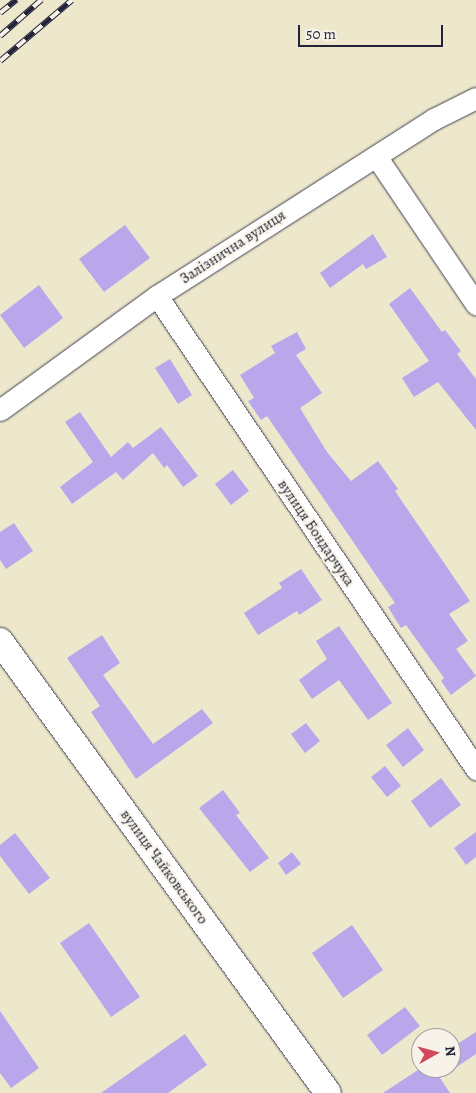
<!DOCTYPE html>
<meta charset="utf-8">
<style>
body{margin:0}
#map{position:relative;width:476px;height:1093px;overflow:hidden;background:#ede7cc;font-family:Alegreya,serif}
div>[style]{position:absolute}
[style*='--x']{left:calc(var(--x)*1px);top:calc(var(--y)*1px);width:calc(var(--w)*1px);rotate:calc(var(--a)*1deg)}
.building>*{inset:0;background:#b8a8eb}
.roads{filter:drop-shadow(0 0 1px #404051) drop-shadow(0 0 1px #404051)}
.minor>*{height:21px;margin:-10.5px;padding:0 10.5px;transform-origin:10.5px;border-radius:10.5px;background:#fff}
.tertiary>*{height:26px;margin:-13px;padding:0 13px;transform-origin:13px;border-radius:13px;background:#fff}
.rail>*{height:5.5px;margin-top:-2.75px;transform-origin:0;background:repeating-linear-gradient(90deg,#f7f3e8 0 11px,#22223b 0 22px);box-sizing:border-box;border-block:1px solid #22223b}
span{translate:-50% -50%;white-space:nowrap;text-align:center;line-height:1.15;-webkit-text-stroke:4px #f7f3e8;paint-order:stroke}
.street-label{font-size:15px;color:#22223b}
.north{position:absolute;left:411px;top:1028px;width:50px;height:50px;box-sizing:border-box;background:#f7f3e8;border:1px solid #a29fa3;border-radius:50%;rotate:83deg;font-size:14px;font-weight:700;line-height:20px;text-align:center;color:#22223b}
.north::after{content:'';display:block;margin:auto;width:18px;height:22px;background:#d1495b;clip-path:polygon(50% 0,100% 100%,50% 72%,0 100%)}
.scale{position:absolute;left:298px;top:25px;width:145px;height:22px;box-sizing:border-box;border:2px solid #22223b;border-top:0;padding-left:6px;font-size:15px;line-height:18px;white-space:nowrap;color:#22223b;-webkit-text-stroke:4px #f7f3e8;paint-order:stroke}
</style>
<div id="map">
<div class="building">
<div style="clip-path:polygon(125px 225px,150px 258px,104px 292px,79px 259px)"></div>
<div style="clip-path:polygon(373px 234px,387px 257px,366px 269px,363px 264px,330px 288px,320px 273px)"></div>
<div style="clip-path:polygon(39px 285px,63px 318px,24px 348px,0 315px)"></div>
<div style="clip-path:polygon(410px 288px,442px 332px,445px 330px,461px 351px,457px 354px,476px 379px,476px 430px,438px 382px,414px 397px,402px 378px,429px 361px,389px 304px)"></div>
<div style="clip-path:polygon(297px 332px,306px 349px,296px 355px,322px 393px,300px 408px,327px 452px,351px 481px,378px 461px,398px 489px,395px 491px,470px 601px,449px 614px,468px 641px,456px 649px,476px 676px,451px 695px,441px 681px,444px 678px,406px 625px,401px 628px,388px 607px,395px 603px,267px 416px,261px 420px,248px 401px,254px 398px,240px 375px,275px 353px,271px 346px)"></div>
<div style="clip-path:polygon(170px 359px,192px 395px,178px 404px,155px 368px)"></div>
<div style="clip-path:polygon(80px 412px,111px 457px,128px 442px,133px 448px,161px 427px,198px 476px,183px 487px,167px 465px,164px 468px,153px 453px,123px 480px,116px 472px,72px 504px,60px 487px,93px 462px,65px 422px)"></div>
<div style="clip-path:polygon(233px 470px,249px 491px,231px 505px,215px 484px)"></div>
<div style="clip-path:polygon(14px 523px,33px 551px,6px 569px,0 560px,0 532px)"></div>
<div style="clip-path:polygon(301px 569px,322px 600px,299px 615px,297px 611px,258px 635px,244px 613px,282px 588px,279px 583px)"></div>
<div style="clip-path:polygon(339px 626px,392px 703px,368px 720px,339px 680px,312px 699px,299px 680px,327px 659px,316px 641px)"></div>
<div style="clip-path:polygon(102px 635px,120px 663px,103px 675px,153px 744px,202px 709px,213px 723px,136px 779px,91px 712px,100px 706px,67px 658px)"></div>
<div style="clip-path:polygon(306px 723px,320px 741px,305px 753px,291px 734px)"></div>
<div style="clip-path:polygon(408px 728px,424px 750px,403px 767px,386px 745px)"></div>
<div style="clip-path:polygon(385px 766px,401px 786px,387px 797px,371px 777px)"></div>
<div style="clip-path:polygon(441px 778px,461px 805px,430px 828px,411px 801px)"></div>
<div style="clip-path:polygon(223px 790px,240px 813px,236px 815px,269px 858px,250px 872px,199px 808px)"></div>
<div style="clip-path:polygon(476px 832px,476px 857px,466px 865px,454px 848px)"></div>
<div style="clip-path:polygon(15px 833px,50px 878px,29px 894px,0 856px,0 845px)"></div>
<div style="clip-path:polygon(292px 852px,301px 864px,286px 875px,278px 863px)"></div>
<div style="clip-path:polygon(89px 923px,140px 997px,111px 1017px,60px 943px)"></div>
<div style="clip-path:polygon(352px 925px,383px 970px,343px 998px,312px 953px)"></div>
<div style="clip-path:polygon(405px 1007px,420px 1026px,382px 1055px,367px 1035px)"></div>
<div style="clip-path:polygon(0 1011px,39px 1068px,11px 1088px,0 1073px)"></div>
<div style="clip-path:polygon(476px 1032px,476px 1054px,440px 1078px,450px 1093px,383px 1093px,421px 1068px,451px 1068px,451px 1048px)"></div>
<div style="clip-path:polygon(185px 1034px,207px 1065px,168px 1093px,101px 1093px)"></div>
</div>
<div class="roads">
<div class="minor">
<div style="--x:376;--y:156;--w:179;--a:56"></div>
<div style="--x:157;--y:296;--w:571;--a:56"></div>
<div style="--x:0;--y:410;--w:194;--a:-36"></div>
<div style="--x:157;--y:296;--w:329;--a:-32.6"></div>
<div style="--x:434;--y:119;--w:47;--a:-26.6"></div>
</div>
<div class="tertiary">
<div style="--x:0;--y:641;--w:558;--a:54.03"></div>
</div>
</div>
<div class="rail">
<div style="--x:0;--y:13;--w:21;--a:-39"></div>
<div style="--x:0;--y:36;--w:55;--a:-41.3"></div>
<div style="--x:0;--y:61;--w:94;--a:-40.3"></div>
</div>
<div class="street-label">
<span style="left:233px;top:247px;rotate:-33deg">Залізнична вулиця</span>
<span style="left:316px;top:533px;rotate:56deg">вулиця Бондарчука</span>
<span style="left:164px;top:867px;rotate:54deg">вулиця Чайковського</span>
</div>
<div class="north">N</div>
<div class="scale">50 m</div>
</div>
